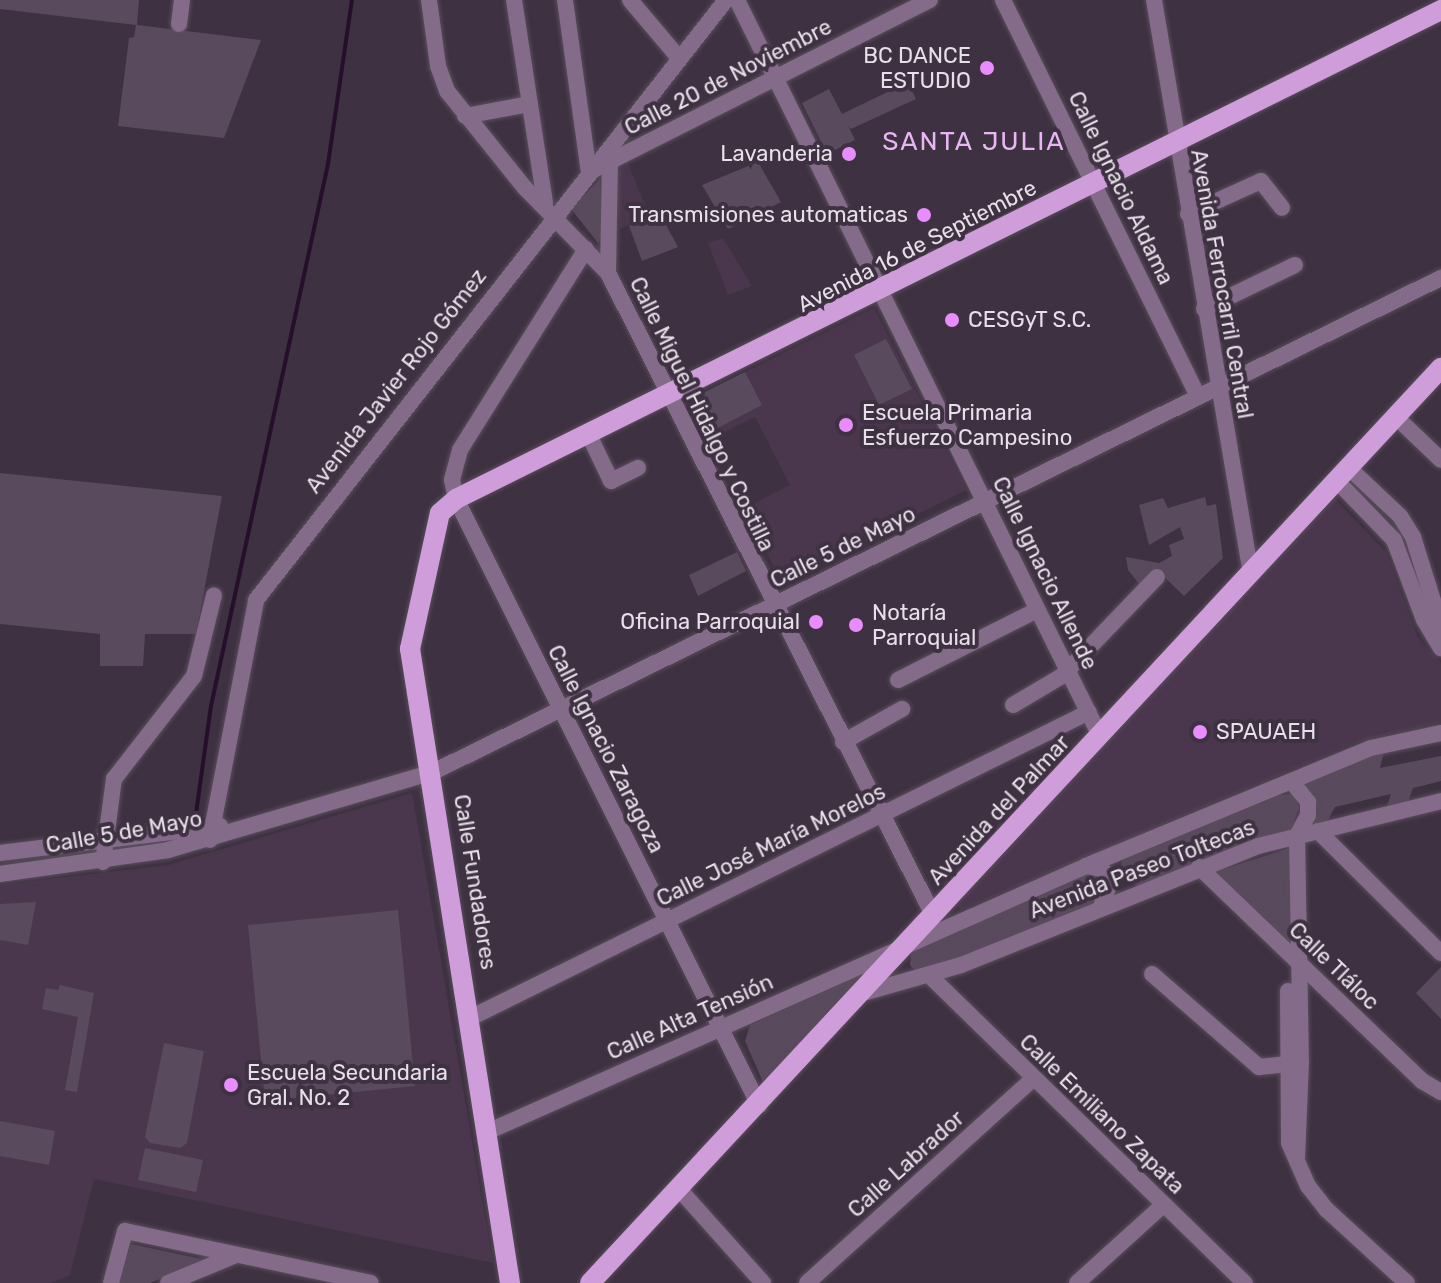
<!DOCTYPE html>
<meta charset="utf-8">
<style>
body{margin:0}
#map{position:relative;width:1441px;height:1283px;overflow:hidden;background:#3e3141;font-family:Rubik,sans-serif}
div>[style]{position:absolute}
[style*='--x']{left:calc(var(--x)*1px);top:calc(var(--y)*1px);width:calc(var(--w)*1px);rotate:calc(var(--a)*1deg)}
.built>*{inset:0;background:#4a374d}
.green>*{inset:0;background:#5a4a5e}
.stream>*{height:4px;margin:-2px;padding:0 2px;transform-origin:2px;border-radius:2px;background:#260f2b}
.roads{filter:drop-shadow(0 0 2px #594d5c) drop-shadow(0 0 2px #594d5c)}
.minor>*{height:16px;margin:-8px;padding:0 8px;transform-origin:8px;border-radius:8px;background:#846b89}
.tertiary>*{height:16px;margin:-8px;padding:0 8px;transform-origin:8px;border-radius:8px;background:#846b89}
.primary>*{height:20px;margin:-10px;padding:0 10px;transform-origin:10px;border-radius:10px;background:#d09ddb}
.dots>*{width:22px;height:22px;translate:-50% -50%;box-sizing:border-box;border:4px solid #3e3141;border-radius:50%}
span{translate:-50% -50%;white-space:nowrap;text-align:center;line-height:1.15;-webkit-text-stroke:8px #3e3141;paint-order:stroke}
.poi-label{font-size:22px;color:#e7dfe9}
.right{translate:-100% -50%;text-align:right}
.left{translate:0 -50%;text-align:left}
.street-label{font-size:22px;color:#e7dfe9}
.quarter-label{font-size:26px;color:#e8b6f3;letter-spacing:2px}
</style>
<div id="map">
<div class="built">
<div style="clip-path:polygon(628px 164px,650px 216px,620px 229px,616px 173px)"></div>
<div style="clip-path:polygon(723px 238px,752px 286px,728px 295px,708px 243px)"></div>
<div style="clip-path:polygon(874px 308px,966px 490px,781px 582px,745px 508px,790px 485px,755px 417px,711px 439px,691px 399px)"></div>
<div style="clip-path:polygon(1334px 498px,1386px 552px,1418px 638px,1441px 663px,1441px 722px,1354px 743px,961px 910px,956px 905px)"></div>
<div style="clip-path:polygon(412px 793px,493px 1263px,94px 1179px,70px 1275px,51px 1283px,0 1283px,0 885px,168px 865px)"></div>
</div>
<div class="green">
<div style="clip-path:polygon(0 0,139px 0,137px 25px,261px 40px,224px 138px,118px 126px,129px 38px,134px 37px,136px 25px,0 9px)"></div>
<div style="clip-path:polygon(908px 82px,916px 99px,851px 129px,848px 125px,855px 140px,827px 154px,802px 103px,829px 89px,842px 114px)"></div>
<div style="clip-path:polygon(758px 162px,781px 202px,728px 229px,702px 185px)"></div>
<div style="clip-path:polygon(600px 179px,603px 236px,598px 243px,571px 209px)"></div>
<div style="clip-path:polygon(659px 212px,678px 247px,642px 261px,629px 226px)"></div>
<div style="clip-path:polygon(886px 339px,912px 389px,879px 405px,854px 355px)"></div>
<div style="clip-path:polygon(745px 372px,762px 405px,708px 433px,691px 399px)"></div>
<div style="clip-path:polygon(0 473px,222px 496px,196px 634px,145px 634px,143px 666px,100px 666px,100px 634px,0 624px)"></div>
<div style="clip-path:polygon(1205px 497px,1207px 506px,1216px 504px,1223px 558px,1184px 596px,1157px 570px,1140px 585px,1128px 570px,1126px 557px,1159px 563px,1172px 556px,1169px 545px,1184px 539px,1180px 527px,1149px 545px,1139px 505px,1163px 498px,1168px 508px)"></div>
<div style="clip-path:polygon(737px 552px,746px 571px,698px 596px,689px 575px)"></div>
<div style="clip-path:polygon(1384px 752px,1380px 768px,1441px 756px,1441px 781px,1413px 788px,1408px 802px,1386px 809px,1391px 794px,1335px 807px,1327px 822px,1308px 826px,1301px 784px)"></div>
<div style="clip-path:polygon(1293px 794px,1299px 807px,1291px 831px,1139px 886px,1119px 879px,1122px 860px,1279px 795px)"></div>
<div style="clip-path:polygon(1290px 848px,1294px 949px,1211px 873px)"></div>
<div style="clip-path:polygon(1091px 873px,1104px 879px,1095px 904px,949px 965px,916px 972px,910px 965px,911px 952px)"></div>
<div style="clip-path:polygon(36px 902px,28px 945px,0 940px,0 904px)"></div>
<div style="clip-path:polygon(398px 910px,415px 1086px,265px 1101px,248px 925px)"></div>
<div style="clip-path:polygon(1441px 967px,1441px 1019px,1416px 993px)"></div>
<div style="clip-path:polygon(865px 973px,763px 1082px,745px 1041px,750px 1025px)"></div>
<div style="clip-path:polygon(60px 985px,94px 993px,77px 1092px,65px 1090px,78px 1017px,42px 1009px,46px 988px,58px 990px)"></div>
<div style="clip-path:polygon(164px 1043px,204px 1051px,187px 1143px,180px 1148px,150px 1143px,145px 1137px)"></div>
<div style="clip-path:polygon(0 1121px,55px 1131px,49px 1165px,0 1156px)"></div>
<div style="clip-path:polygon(145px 1148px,203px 1160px,196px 1192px,138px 1180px)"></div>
<div style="clip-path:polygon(131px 1244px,206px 1260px,150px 1283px,119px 1283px)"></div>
</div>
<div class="stream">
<div style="--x:195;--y:821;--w:116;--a:-82.1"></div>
<div style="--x:211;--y:706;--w:554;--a:-77.82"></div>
<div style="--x:328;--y:164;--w:166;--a:-81.7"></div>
</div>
<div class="roads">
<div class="minor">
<div style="--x:429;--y:0;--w:67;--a:82.2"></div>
<div style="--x:438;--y:66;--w:27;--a:70"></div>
<div style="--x:447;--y:91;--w:124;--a:51.2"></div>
<div style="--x:525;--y:188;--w:119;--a:45.7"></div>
<div style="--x:608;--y:273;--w:720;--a:63.15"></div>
<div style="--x:514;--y:0;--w:205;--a:81.3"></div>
<div style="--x:565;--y:0;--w:174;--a:82.1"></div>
<div style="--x:589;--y:172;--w:382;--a:-26.8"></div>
<div style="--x:630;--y:0;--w:76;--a:49.8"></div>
<div style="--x:737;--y:0;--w:821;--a:63.75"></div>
<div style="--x:1003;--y:0;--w:441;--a:63.8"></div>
<div style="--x:179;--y:24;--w:24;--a:-83"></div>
<div style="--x:465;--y:116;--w:65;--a:-10.6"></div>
<div style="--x:1188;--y:214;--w:80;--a:-24.3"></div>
<div style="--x:1261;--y:181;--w:34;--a:52"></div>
<div style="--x:586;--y:249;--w:237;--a:122.1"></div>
<div style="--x:460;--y:450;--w:31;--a:105"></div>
<div style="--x:452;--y:480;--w:19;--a:78"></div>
<div style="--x:456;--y:499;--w:678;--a:63.43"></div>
<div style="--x:608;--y:273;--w:111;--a:-89"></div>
<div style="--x:1204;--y:309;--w:101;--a:-25.8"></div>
<div style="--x:1396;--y:417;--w:62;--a:43.7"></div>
<div style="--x:589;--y:435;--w:51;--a:64.4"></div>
<div style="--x:611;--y:481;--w:30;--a:-26"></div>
<div style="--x:1349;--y:468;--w:70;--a:43.3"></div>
<div style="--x:1400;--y:516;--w:25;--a:58"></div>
<div style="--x:1413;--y:537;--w:93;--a:72.5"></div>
<div style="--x:1337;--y:481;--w:82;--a:46"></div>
<div style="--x:1394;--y:540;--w:85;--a:69.4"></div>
<div style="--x:1424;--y:620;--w:33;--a:59"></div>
<div style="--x:898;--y:680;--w:156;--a:-26.7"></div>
<div style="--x:1013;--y:705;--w:57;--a:-30.6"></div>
<div style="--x:1062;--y:676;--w:137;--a:-46.2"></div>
<div style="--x:843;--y:742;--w:68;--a:-29.2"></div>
<div style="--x:1292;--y:782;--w:26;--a:51"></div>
<div style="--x:1308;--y:802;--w:13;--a:90"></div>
<div style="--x:1308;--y:815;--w:24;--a:118"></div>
<div style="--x:1297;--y:836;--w:226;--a:89"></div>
<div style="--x:1301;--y:1062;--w:95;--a:92.4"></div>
<div style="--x:1318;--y:831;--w:173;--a:44.8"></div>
<div style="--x:103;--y:862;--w:84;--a:-82.5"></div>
<div style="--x:114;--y:779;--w:130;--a:-52.2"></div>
<div style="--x:194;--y:676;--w:83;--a:-76.1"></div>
<div style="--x:1199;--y:867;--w:309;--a:43.8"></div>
<div style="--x:1422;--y:1081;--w:22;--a:30"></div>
<div style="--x:1152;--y:974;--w:142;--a:41"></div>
<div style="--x:1259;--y:1067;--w:36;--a:-6"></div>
<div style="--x:930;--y:976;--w:440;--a:44.3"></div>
<div style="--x:1288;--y:991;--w:152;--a:89.6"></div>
<div style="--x:1289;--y:1143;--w:47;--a:66.2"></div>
<div style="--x:1308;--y:1186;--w:31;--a:52"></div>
<div style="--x:1327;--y:1210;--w:108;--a:42.4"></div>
<div style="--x:472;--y:1017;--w:688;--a:-26.3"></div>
<div style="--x:679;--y:1189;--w:126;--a:48.2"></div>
<div style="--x:111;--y:1283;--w:54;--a:-74.9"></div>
<div style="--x:125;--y:1231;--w:251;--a:11.9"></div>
<div style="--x:168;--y:1283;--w:74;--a:-22.4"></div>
<div style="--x:807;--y:1283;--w:306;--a:-42.1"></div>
<div style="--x:1077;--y:1283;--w:116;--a:-42.2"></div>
</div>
<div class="tertiary">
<div style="--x:1154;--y:0;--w:582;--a:80.41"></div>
<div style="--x:210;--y:840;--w:244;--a:-79.1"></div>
<div style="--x:256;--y:600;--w:762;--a:-51.93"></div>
<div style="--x:0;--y:853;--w:222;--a:-7"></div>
<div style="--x:1086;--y:866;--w:16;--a:11"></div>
<div style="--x:1102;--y:869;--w:16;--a:60"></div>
<div style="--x:1110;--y:883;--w:25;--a:111"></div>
<div style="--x:0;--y:874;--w:170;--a:-8.1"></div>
<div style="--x:168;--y:850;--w:276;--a:-16.4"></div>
<div style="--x:433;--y:772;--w:1123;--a:-26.11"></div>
<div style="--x:863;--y:993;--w:102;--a:-15.9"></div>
<div style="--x:961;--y:965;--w:320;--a:-21.8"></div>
<div style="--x:1258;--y:846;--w:188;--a:-13.8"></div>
<div style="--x:487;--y:1132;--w:655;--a:-23.94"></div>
<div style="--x:1086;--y:866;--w:308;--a:-22.5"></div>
<div style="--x:1371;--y:748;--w:72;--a:-12.1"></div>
</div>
<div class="primary">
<div style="--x:510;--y:1283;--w:642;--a:-98.96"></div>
<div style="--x:410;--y:649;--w:139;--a:-77.6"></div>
<div style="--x:440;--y:513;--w:21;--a:-41"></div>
<div style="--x:456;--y:499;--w:1100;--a:-26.4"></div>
<div style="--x:590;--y:1283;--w:1250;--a:-47.08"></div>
</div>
</div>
<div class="dots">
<div style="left:987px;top:68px;background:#e98dfe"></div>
<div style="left:849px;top:154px;background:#e98dfe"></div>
<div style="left:924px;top:215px;background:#e98dfe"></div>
<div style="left:952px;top:320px;background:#e98dfe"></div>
<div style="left:846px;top:425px;background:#e98dfe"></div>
<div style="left:816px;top:622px;background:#e98dfe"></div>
<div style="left:856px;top:625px;background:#e98dfe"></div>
<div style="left:1200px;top:732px;background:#e98dfe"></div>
<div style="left:231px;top:1085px;background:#e98dfe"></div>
</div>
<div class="poi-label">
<span class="right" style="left:971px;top:68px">BC DANCE<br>ESTUDIO</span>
<span class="right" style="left:833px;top:154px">Lavanderia</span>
<span class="right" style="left:908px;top:215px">Transmisiones automaticas</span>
<span class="left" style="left:968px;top:320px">CESGyT S.C.</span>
<span class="left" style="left:862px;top:425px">Escuela Primaria<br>Esfuerzo Campesino</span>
<span class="left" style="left:872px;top:625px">Notaría<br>Parroquial</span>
<span class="right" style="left:800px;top:622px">Oficina Parroquial</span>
<span class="left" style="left:1216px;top:732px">SPAUAEH</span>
<span class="left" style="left:247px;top:1085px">Escuela Secundaria<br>Gral. No. 2</span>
</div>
<div class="street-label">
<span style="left:728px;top:77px;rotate:-27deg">Calle 20 de Noviembre</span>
<span style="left:1121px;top:188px;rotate:64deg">Calle Ignacio Aldama</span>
<span style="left:917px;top:246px;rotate:-27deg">Avenida 16 de Septiembre</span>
<span style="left:1222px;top:284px;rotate:80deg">Avenida Ferrocarril Central</span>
<span style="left:396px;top:381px;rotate:-52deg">Avenida Javier Rojo Gómez</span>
<span style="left:702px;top:414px;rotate:64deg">Calle Miguel Hidalgo y Costilla</span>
<span style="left:843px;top:547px;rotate:-26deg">Calle 5 de Mayo</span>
<span style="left:1045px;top:573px;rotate:64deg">Calle Ignacio Allende</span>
<span style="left:606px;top:749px;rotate:63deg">Calle Ignacio Zaragoza</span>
<span style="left:999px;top:810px;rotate:-47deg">Avenida del Palmar</span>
<span style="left:124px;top:832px;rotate:-10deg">Calle 5 de Mayo</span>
<span style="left:771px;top:845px;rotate:-26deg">Calle José María Morelos</span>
<span style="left:1142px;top:869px;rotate:-21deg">Avenida Paseo Toltecas</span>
<span style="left:475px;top:882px;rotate:81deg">Calle Fundadores</span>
<span style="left:1334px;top:966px;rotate:44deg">Calle Tláloc</span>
<span style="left:690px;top:1017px;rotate:-24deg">Calle Alta Tensión</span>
<span style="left:1102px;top:1114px;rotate:44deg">Calle Emiliano Zapata</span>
<span style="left:906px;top:1164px;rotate:-42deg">Calle Labrador</span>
</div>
<div class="quarter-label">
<span style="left:974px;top:142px">SANTA JULIA</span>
</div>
</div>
